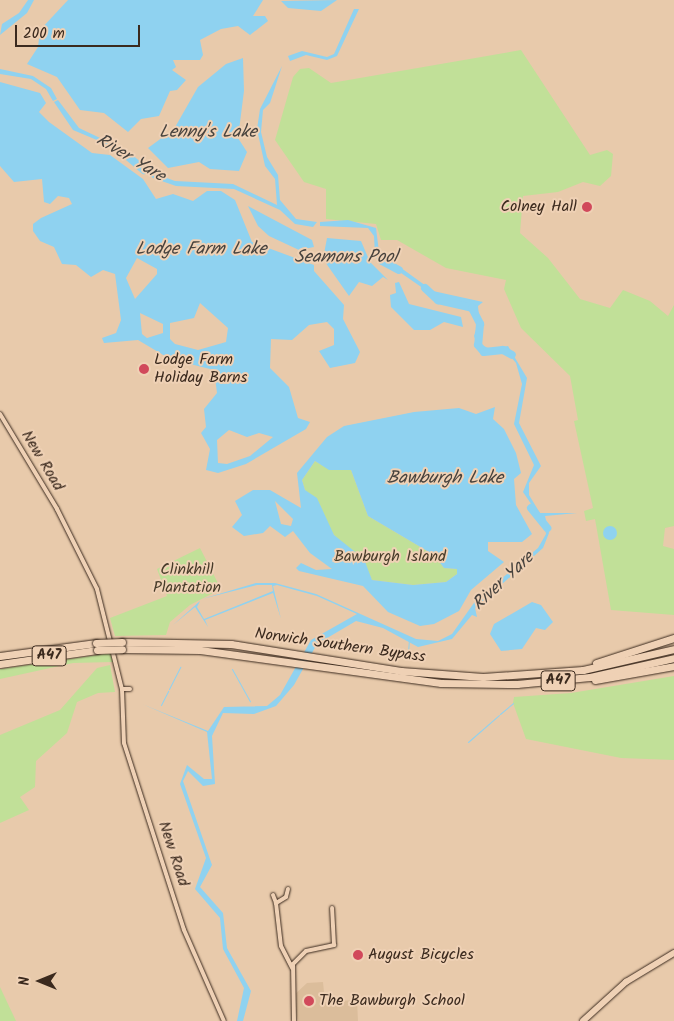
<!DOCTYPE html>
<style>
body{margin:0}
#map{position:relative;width:674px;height:1021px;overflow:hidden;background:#e8caab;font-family:Kalam,sans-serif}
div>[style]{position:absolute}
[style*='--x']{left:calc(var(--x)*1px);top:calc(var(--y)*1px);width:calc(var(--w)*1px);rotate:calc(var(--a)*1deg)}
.built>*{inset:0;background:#dbbd9b}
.green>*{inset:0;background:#c1e098}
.water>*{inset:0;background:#8fd2f0}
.round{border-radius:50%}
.stream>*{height:1px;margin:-0.5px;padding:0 0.5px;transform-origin:0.5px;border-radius:0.5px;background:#8fd2f0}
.river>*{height:8px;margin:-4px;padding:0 4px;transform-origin:4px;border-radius:4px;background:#8fd2f0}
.roads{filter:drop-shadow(0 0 1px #3b2a1e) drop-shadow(0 0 1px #3b2a1e)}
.street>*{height:4px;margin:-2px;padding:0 2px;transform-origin:2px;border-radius:2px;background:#efd1b5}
.secondary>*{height:5.5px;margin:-2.75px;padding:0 2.75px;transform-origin:2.75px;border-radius:2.75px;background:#efd1b5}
.highway>*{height:7px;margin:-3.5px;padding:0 3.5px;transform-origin:3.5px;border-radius:3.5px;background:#efd1b5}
.bridges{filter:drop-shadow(0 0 1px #3b2a1e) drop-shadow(0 0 1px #3b2a1e)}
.highway-bridge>*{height:7px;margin:-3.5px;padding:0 3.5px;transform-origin:3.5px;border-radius:3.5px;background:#efd1b5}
.dots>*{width:14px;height:14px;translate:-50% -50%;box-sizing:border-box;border:2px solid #efd1b5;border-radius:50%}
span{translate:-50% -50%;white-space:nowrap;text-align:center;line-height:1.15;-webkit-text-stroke:4px #efd1b5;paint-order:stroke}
.shield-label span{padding:1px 4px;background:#efd1b5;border:1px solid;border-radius:4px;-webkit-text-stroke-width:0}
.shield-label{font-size:15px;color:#3b2a1e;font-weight:700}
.poi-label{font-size:16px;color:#3b2a1e}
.right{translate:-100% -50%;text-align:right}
.left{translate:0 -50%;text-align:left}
.street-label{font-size:16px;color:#3b2a1e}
.park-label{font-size:16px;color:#483c2a}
.water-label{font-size:18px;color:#48433e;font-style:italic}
.north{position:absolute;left:15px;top:956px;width:50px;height:50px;-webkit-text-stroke:4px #efd1b5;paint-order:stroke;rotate:270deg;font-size:14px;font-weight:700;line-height:20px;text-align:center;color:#3b2a1e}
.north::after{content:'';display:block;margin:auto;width:18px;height:22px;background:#3b2a1e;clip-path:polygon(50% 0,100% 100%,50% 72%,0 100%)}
.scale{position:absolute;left:15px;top:25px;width:125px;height:22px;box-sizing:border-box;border:2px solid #3b2a1e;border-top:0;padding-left:6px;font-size:15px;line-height:18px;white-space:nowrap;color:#3b2a1e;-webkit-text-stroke:4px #efd1b5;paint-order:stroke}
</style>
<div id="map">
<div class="built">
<div style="clip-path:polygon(323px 982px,325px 1002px,357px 1000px,358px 1021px,298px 1021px,293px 996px,307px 983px)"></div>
</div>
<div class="green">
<div style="clip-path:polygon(521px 50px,590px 155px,607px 150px,613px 154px,611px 176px,600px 186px,583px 182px,558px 192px,523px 196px,520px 233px,548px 258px,580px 299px,610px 308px,623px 290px,650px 301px,668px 316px,674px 305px,674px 526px,665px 528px,663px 546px,674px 549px,674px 615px,611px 610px,595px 519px,586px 521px,584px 511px,593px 508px,574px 421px,578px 420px,570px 376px,521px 328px,504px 289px,506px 280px,446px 268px,397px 240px,381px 240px,376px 224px,326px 219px,326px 189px,304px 182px,275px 140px,293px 77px,300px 69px,309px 68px,331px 83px)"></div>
<div style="clip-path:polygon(315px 461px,330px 470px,351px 470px,368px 516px,434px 555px,444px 568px,457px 569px,457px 574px,446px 582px,413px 585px,372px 580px,361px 557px,346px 549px,334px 535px,305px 490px,302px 480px)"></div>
<div style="clip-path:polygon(200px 548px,221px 589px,190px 605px,170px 622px,166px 635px,115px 636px,110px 618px,167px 596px,157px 569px)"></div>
<div style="clip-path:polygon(111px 653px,113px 662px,73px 663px,0 679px,0 669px)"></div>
<div style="clip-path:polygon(110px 665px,115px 692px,98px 693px,77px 702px,67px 733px,36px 761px,35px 787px,20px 797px,29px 810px,0 823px,0 735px,60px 710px,97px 668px)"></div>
<div style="clip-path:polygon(674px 676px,674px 760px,621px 758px,526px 739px,513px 703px,514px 697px,571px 693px)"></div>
<div style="clip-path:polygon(0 987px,16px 1021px,0 1021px)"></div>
</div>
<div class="water">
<div style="clip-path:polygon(28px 0,34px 0,27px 13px,0 35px,2px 24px,19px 13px)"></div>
<div style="clip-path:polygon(68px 0,263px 0,253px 16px,265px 16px,268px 21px,250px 35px,238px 26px,221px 29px,200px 40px,203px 55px,200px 60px,173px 60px,176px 67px,172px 70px,186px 80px,177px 90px,170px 91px,159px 116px,141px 119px,128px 132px,104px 113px,80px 110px,57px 77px,27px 64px,38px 47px,40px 30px)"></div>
<div style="clip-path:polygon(337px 0,321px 11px,288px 8px,281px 1px)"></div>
<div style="clip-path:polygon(354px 9px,359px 9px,337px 56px,327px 60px,306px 55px,290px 61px,288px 56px,302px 51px,327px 57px,334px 54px)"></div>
<div style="clip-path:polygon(243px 58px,244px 91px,238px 138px,247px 152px,239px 171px,210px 169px,199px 162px,168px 168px,148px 148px,174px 129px,198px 87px,226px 64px)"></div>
<div style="clip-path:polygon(282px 66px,270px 103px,263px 110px,261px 132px,267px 157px,278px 175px,280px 200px,296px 219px,317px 222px,313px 227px,295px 224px,280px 210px,234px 189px,176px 186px,153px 178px,104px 143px,73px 130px,54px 102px,58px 100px,79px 128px,117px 146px,153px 173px,175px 181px,233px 184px,277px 205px,275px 179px,265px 166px,257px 129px,260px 109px)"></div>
<div style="clip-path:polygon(0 69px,33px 76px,51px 88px,57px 99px,53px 101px,46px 89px,31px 79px,0 74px)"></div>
<div style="clip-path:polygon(evenodd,0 82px,40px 93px,46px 103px,39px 112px,49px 122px,92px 153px,110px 155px,143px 179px,156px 199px,173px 194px,193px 201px,207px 191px,221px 191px,235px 200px,252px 242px,314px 265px,314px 271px,344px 305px,343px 319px,360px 352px,355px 363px,330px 368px,319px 351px,334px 345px,334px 329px,327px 322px,309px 325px,292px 340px,271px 339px,270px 368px,289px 387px,298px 418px,310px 422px,306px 429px,246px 464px,218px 473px,206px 470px,210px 449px,201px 433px,206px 427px,204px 409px,217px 393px,214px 370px,170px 359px,138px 340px,104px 343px,102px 338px,116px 333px,121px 320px,115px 274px,103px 270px,91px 277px,76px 265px,62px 264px,54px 247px,40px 241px,33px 231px,33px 224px,41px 218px,72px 204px,69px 198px,58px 196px,50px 204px,44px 202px,42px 179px,14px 182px,0 166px,0 82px,137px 258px,157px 269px,157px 274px,135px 299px,126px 278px,137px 258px,0 82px,200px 303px,228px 328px,226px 342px,198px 350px,175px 344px,170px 339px,170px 323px,194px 318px,200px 303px,0 82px,140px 313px,163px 324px,163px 333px,147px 338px,142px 334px,140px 313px,0 82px,229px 430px,247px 437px,259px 433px,273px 437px,250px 456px,227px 464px,218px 463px,217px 440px,229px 430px)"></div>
<div style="clip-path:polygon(248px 206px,312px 240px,314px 247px,299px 250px,269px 236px,258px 226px)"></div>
<div style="clip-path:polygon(348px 220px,376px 228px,379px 252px,433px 291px,483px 302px,478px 306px,482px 345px,490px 349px,508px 346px,527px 378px,519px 423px,541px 466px,529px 483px,529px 495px,540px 513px,577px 513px,545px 516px,549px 533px,543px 548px,475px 608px,477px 617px,472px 615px,452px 639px,418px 647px,383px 628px,356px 621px,317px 644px,294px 685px,276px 706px,254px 714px,223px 713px,212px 736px,215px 784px,203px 786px,188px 771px,183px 781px,212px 865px,200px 887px,223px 913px,227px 948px,251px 991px,243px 1021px,237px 1021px,244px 988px,223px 949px,220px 918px,195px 889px,206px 858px,180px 784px,187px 765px,204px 779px,212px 779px,207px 732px,142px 704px,208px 731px,224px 707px,267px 706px,280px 695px,311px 640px,357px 614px,317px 596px,277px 585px,273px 586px,281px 619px,273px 593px,205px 620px,208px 627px,195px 607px,173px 625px,200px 601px,197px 607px,204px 619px,273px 591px,272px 585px,257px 585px,202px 599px,256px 583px,275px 583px,316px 594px,416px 639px,438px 641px,452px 634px,476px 600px,538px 548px,546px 534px,544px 523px,523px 492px,534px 465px,514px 424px,522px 384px,516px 363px,505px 350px,487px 354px,478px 347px,474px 336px,478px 323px,470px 305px,440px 300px,375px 255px,374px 236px,368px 228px,320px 226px,320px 222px)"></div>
<div style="clip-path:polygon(327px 238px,361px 241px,370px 262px,388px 280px,383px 277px,372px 286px,359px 282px,349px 296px,323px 259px)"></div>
<div style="clip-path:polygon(399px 282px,409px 304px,461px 317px,463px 327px,444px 322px,430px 330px,414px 330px,391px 307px,390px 295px,396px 293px,395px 283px)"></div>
<div style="clip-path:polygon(evenodd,495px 407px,493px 419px,504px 429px,516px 453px,521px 473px,514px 479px,516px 505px,532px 534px,522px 542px,488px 542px,488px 551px,504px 562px,471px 590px,459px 611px,434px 624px,420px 626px,388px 612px,363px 586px,299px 571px,296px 568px,301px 563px,316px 570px,332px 569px,310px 553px,293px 531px,285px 537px,270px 526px,263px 533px,244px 536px,232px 527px,242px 515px,235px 501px,253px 490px,270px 490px,301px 508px,297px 473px,327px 437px,344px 426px,414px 412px,459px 408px,476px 414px,495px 407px,315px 461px,329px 470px,351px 470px,368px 516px,434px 555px,444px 568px,457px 569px,457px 574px,446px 582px,413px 585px,372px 580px,364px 559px,334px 535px,317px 498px,305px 490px,302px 480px,315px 461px,495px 407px,275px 501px,293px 519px,291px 526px,281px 524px,275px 501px)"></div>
<div class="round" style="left:603px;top:526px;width:14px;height:14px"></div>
<div style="clip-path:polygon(532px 602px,541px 605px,553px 622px,545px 630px,536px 628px,522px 649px,501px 651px,490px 634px,494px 624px)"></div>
</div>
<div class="stream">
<div style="--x:408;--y:653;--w:14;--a:-86"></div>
<div style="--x:232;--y:669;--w:37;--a:61"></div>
<div style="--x:169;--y:689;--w:25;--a:-63"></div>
<div style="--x:161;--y:705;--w:16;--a:-63"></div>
<div style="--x:500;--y:714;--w:17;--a:-40"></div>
<div style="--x:468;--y:742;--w:41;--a:-41.1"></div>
</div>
<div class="river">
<div style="--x:125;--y:154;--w:25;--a:40"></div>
<div style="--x:377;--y:251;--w:11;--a:63"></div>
<div style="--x:382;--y:261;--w:19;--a:28"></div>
<div style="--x:425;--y:288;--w:18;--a:43"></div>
<div style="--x:438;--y:300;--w:35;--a:13"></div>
<div style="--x:472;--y:308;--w:18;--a:63"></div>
<div style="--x:480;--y:324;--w:21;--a:95"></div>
<div style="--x:478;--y:345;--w:9;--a:49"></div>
<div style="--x:484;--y:352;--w:19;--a:-6"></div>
<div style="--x:503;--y:350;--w:10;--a:29"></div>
<div style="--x:531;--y:508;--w:26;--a:51"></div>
</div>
<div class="roads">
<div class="street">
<div style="--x:0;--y:414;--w:111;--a:59"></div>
<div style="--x:57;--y:509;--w:89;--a:63.4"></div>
<div style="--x:97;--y:589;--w:103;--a:76"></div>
<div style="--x:122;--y:689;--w:54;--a:87.9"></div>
<div style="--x:124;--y:743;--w:196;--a:72.2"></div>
<div style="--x:184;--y:930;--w:99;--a:66.3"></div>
<div style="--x:122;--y:689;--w:8;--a:0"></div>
<div style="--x:288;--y:889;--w:8;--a:104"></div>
<div style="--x:286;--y:897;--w:12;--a:149"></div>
<div style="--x:276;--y:903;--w:43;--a:83.4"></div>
<div style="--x:281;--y:946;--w:25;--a:63"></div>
<div style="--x:273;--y:895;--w:9;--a:69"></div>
<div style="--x:294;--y:1021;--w:57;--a:-91"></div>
<div style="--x:293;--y:964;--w:18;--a:-45"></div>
<div style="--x:306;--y:951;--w:29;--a:-12"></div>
<div style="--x:334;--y:945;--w:37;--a:-93"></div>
</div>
<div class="secondary">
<div style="--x:583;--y:1021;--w:58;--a:-42.2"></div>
<div style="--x:626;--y:982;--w:56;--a:-31.1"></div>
</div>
<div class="highway">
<div style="--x:122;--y:642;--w:109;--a:1.1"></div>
<div style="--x:231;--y:644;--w:172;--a:9"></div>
<div style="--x:401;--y:671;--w:82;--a:4.2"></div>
<div style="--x:483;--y:677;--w:100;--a:-4"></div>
<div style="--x:583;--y:670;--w:93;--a:-13"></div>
<div style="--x:122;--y:649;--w:78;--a:0.7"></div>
<div style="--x:200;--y:650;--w:243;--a:7.8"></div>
<div style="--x:441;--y:683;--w:76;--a:0.8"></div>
<div style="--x:517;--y:684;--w:73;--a:-5.5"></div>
<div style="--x:590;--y:677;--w:86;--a:-12.7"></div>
<div style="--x:0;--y:656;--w:97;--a:-7.7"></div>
<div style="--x:596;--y:663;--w:82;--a:-17.8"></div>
<div style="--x:0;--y:664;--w:98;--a:-8.2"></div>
<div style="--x:595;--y:680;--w:80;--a:-10"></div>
</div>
</div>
<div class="bridges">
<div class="highway-bridge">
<div style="--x:96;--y:643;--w:26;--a:-2"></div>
<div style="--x:97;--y:650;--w:25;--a:-2"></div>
</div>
</div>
<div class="dots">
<div style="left:587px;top:207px;background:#d1495b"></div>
<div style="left:144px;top:369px;background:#d1495b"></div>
<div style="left:358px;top:955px;background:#d1495b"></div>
<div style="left:309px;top:1001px;background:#d1495b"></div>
</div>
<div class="shield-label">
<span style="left:49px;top:656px">A47</span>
<span style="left:558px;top:681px">A47</span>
</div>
<div class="poi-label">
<span class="right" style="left:577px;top:207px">Colney Hall</span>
<span class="left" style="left:154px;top:369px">Lodge Farm<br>Holiday Barns</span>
<span class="left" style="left:368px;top:955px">August Bicycles</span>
<span class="left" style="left:319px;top:1001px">The Bawburgh School</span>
</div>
<div class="street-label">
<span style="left:42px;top:461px;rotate:59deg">New Road</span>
<span style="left:340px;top:646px;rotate:8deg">Norwich Southern Bypass</span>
<span style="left:173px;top:854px;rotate:72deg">New Road</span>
</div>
<div class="park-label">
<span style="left:390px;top:557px">Bawburgh Island</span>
<span style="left:187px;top:579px">Clinkhill<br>Plantation</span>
</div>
<div class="water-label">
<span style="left:208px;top:133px">Lenny's Lake</span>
<span style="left:130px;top:159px;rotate:31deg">River Yare</span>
<span style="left:201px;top:250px">Lodge Farm Lake</span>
<span style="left:346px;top:258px">Seamons Pool</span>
<span style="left:445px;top:479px">Bawburgh Lake</span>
<span style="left:504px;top:582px;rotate:-43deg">River Yare</span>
</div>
<div class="north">N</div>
<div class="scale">200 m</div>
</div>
